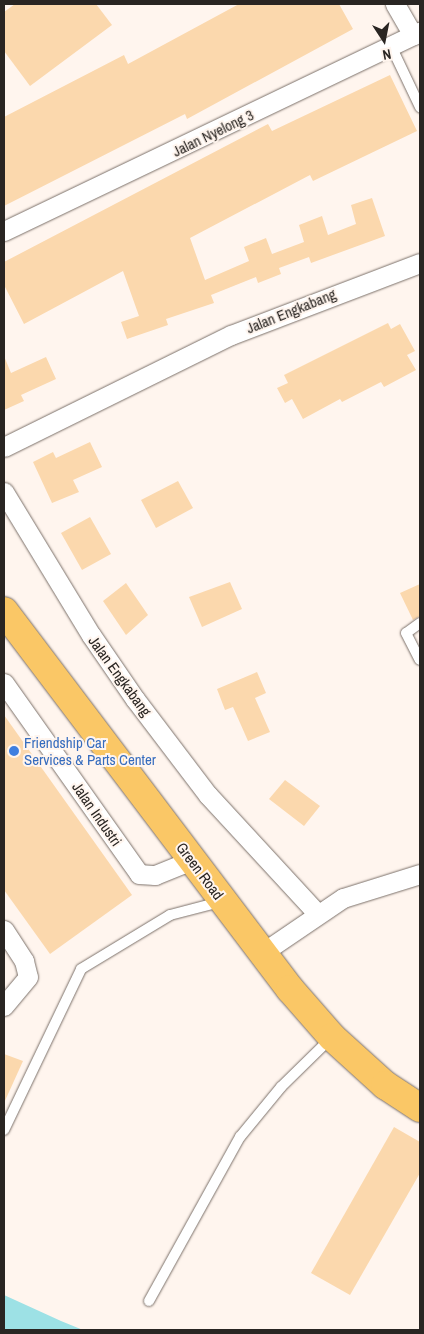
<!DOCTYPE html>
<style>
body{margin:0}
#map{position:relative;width:424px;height:1334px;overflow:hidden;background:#fff5ee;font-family:"Archivo Narrow",sans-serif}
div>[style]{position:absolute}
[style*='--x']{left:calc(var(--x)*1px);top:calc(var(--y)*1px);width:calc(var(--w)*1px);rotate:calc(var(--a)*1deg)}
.water>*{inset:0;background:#9de1e5}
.building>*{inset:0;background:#fbd8ad}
.roads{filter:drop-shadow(0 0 1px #7c716a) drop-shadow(0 0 1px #7c716a)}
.lane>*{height:10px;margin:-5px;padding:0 5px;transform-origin:5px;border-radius:5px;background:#fff}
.street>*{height:19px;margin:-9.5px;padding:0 9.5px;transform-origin:9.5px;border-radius:9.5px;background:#fff}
.primary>*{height:28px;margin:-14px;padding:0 14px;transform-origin:14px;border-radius:14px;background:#fac766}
.dots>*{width:14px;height:14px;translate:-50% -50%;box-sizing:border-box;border:2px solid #fff5ee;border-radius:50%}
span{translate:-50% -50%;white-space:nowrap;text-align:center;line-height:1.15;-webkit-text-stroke:4px #fff5ee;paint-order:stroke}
.street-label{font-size:15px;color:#292522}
.shop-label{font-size:15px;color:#366cbe}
.left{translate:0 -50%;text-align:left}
.frame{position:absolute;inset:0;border:5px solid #292522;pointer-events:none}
.north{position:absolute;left:359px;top:15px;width:50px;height:50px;-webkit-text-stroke:4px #fff5ee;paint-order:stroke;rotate:169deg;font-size:14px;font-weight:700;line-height:20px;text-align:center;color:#292522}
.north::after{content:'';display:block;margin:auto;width:18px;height:22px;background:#292522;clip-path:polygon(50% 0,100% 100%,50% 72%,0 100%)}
</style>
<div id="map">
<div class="water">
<div style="clip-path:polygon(4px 1295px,61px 1321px,83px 1330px,4px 1330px)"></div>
</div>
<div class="building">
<div style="clip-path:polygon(15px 4px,96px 4px,112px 25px,30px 86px,4px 51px,4px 12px)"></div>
<div style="clip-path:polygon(239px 4px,339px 4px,353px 29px,187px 119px,185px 114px,4px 206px,4px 117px,124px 55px,128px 64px)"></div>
<div style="clip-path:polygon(390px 75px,417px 131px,313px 181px,310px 175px,190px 238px,205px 280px,249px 261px,244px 247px,266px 238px,272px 254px,304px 242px,299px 225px,322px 216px,328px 235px,356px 224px,351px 205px,372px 198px,385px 236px,311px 263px,309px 257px,279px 268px,281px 274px,258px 283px,256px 277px,211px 295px,214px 303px,166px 319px,168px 325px,127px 339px,121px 322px,139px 316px,123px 271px,24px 324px,4px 285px,4px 262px,268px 124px,272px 131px)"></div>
<div style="clip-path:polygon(388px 323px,391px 329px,400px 324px,415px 351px,407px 355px,416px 370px,384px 387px,381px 382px,342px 402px,340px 399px,303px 419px,292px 399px,285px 403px,277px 388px,288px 383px,284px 375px)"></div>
<div style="clip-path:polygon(4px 356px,11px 373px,46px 357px,56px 379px,21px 395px,24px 401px,4px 410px)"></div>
<div style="clip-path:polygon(90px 442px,102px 467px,73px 480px,79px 492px,52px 503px,33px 462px,53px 452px,56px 458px)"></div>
<div style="clip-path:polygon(178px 481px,193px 508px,156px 528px,141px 500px)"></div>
<div style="clip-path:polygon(90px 517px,111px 554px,82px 570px,61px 533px)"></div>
<div style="clip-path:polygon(230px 582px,242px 609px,202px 627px,189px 597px)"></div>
<div style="clip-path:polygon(126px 583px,148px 615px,126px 635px,103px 601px)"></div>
<div style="clip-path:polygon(420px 584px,420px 616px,413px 620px,400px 593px)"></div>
<div style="clip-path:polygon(257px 672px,266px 693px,255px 698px,270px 732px,248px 741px,233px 707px,225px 710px,217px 689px)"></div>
<div style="clip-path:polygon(4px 715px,132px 895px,50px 954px,4px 890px)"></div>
<div style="clip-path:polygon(285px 780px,320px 806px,304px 826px,269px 799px)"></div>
<div style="clip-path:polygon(4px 1054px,23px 1061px,4px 1103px)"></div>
<div style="clip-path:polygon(394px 1127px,420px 1142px,420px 1173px,350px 1295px,311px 1273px)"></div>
</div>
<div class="roads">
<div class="lane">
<div style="--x:391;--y:46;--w:68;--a:64.6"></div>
<div style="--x:420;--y:623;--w:17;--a:144"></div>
<div style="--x:406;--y:633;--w:30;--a:63"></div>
<div style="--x:4;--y:1130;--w:178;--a:-64.4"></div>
<div style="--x:81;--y:969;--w:104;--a:-31.2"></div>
<div style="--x:170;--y:915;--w:52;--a:-14.6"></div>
<div style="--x:149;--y:1301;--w:188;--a:-61"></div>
<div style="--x:240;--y:1137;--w:65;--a:-50.6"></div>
<div style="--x:281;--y:1087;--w:70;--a:-44.4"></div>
</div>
<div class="street">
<div style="--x:395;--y:4;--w:36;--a:60"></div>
<div style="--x:4;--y:231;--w:461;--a:-25.6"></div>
<div style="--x:4;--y:447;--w:253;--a:-26.3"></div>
<div style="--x:231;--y:335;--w:202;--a:-20.9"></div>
<div style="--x:4;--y:492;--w:167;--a:58.7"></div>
<div style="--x:91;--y:635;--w:78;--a:55.5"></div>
<div style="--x:135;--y:699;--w:121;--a:52.8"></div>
<div style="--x:208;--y:795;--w:161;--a:47.3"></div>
<div style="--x:4;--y:683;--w:234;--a:54.7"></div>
<div style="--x:139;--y:874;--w:16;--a:4"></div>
<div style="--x:155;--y:875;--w:40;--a:-22"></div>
<div style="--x:4;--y:930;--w:37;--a:57"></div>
<div style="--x:24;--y:961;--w:16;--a:76"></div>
<div style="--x:28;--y:977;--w:38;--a:130"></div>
<div style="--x:262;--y:953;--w:98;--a:-34.2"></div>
<div style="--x:343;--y:898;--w:81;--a:-17.3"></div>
</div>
<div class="primary">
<div style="--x:4;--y:611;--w:474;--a:52.9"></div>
<div style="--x:290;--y:989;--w:64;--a:48.8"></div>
<div style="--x:332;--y:1037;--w:72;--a:42.2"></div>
<div style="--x:385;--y:1085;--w:42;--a:33.3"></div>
</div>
</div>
<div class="dots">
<div style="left:14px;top:751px;background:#3f7fe0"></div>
</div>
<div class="street-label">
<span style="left:213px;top:133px;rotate:-26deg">Jalan Nyelong 3</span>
<span style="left:291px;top:311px;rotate:-22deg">Jalan Engkabang</span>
<span style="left:120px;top:676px;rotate:54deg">Jalan Engkabang</span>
<span style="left:97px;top:814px;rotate:55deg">Jalan Industri</span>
<span style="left:200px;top:871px;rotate:53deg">Green Road</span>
</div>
<div class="shop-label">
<span class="left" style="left:24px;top:751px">Friendship Car<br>Services &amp; Parts Center</span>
</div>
<div class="frame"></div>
<div class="north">N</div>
</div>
